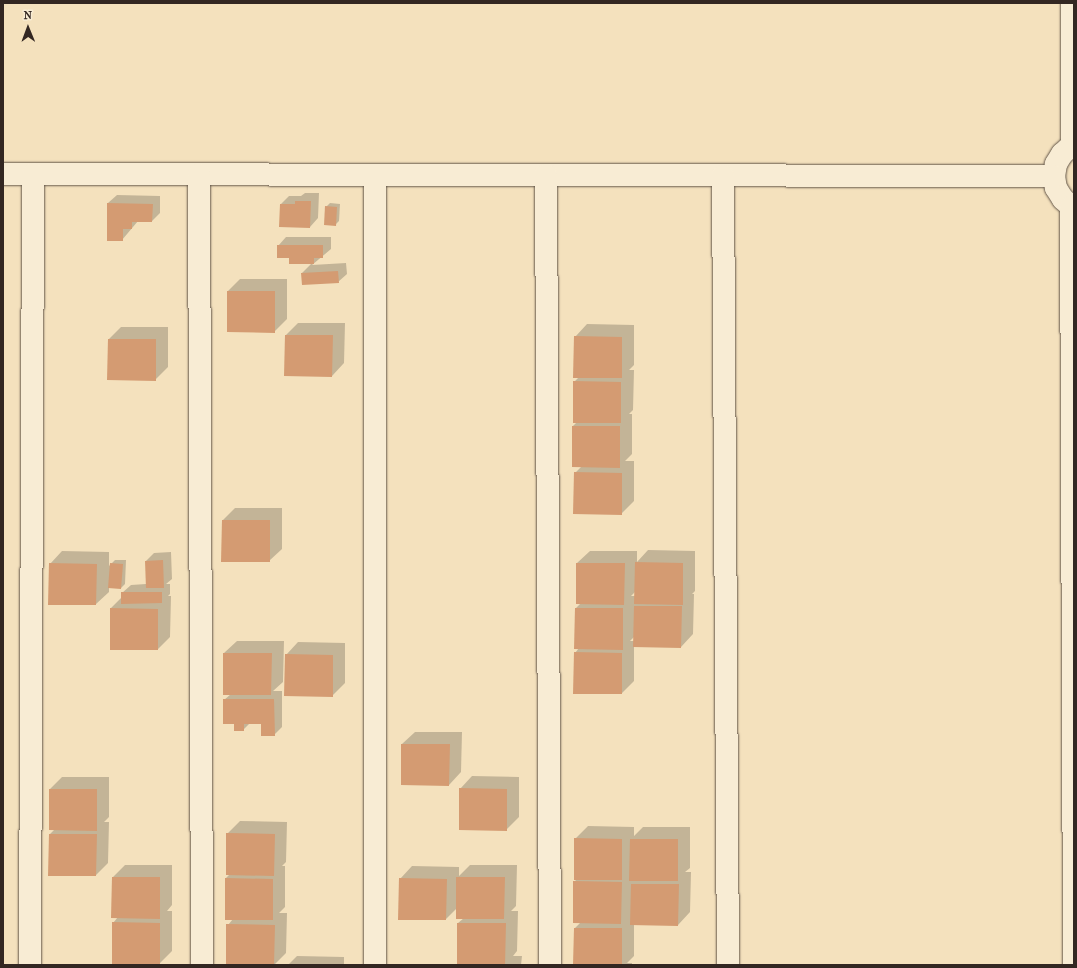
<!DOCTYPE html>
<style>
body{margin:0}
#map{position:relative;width:1077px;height:968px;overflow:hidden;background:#f4e1bd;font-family:"IM FELL French Canon",serif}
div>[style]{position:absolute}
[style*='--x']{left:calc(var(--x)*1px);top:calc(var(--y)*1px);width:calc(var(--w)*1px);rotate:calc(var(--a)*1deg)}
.shadow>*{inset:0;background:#0003}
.building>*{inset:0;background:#d49b72}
.roads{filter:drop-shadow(0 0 1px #635649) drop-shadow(0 0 1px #635649)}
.minor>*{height:22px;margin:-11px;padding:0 11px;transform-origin:11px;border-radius:11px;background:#f8ecd4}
span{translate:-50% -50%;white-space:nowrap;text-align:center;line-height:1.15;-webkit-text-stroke:3px #f8ecd4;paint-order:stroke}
.frame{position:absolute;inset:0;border:4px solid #332722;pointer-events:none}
.north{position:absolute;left:8px;top:8px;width:40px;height:40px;-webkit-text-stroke:3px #f8ecd4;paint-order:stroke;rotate:359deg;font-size:11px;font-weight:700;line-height:16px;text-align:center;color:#332722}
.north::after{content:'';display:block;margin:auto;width:14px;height:18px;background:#332722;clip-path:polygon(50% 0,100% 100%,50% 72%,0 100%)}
</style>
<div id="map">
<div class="shadow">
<div style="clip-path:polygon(305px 193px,319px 193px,318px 218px,310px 227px,280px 226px,281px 204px,289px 196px,301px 196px)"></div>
<div style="clip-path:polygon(117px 195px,160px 196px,160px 213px,152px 221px,138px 221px,122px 240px,108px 203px)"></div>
<div style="clip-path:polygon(330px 203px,340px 204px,339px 221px,335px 225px,326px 207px)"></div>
<div style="clip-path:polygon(286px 237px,331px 237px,331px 249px,312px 265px,346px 263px,347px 274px,338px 282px,302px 273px,312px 263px,290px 257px,278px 246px)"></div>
<div style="clip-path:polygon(240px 279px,287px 279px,287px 319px,274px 332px,228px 291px)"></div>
<div style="clip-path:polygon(298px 323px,345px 323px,344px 363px,332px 376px,286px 335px)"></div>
<div style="clip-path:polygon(587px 324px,634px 325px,634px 365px,629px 370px,634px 370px,633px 410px,629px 414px,632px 414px,632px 454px,625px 461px,634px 461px,634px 501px,621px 514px,575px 473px,582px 466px,573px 426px,577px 422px,574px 382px,579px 377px,575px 337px)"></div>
<div style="clip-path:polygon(121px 327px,168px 327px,168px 367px,155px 380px,109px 339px)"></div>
<div style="clip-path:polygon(235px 508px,282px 508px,282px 549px,269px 561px,223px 520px)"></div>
<div style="clip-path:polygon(evenodd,648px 550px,695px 551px,695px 591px,692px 594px,694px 594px,693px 634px,681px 647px,634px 646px,634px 681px,621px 694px,575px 653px,579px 648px,576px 608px,581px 603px,577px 603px,577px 563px,590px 551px,637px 551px,637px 562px,648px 550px,635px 592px,635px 596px,631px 596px,635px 592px,648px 550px,634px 637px,634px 641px,630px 641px,634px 637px)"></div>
<div style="clip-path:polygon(62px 551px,109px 552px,109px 566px,115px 560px,126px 560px,125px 584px,121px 588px,109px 587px,109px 592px,96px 604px,49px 604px,50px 564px)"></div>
<div style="clip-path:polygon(171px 552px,172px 579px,166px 584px,170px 584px,170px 594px,168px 596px,171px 596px,170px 637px,158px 649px,111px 608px,122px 597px,122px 593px,131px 585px,146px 584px,146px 561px,154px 553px)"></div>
<div style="clip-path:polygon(237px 641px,284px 641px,283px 682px,273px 691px,282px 691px,282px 727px,274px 735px,262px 723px,250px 723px,243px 730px,235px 723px,224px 700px,231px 694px,224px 653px)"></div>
<div style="clip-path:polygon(298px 642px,345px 643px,345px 683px,332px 696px,286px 655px)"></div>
<div style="clip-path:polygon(415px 732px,462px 732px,461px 772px,449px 785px,402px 784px,402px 744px)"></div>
<div style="clip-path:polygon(472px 776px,519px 777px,519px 817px,506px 830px,460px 789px)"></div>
<div style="clip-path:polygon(62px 777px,109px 777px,109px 817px,104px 822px,109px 822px,108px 863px,96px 875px,50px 834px,55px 829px,50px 789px)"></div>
<div style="clip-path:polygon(240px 821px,287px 822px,286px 862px,282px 866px,285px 866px,285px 907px,279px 913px,287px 913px,286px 953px,274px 965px,227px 965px,228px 925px,233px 919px,226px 878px,230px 874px,227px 834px)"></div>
<div style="clip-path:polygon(588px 826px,634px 827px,634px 836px,643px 827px,690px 827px,690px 868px,685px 872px,691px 872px,690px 912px,678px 925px,634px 924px,634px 956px,627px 963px,632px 963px,632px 965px,574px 965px,575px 928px,580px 923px,574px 882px,577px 879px,575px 839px)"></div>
<div style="clip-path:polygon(125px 865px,172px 865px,172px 905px,167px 911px,172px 911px,172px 951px,160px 963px,113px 923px,118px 917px,113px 877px)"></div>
<div style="clip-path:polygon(470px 865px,517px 865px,516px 906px,511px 911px,518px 911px,517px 951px,513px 956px,522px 956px,521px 965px,465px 965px,467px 963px,458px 963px,458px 923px,464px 918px,457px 908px,446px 919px,399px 919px,400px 879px,412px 866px,459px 867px,459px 876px)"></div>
<div style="clip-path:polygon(297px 956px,344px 957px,344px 965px,288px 965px)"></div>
</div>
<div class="building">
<div style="clip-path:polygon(295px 201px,311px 201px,310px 228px,279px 227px,280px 204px,295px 204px)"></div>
<div style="clip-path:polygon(107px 203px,153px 204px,152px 222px,132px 222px,132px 229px,123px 229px,123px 241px,107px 241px)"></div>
<div style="clip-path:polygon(325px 206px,337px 207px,336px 226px,324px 225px)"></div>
<div style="clip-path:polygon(277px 245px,323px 245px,323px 258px,314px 258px,314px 264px,289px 264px,289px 258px,277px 258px)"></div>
<div style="clip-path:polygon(338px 271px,339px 283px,302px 285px,301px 273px)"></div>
<div style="clip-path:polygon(227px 291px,275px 291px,275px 333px,227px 332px)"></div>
<div style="clip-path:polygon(285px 335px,333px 335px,332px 377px,284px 376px)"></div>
<div style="clip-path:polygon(574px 336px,622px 337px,622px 378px,573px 378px)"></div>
<div style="clip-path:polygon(108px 339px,156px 339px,156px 381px,107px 380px)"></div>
<div style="clip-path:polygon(573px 381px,621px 382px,621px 423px,573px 423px)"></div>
<div style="clip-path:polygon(572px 426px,620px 426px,620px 468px,572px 467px)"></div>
<div style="clip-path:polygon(574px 472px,622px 473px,622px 515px,573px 514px)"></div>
<div style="clip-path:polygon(222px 520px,270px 520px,270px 562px,221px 562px)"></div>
<div style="clip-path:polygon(163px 560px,164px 588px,146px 588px,145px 561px)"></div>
<div style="clip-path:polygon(635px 562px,683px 563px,683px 605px,634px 604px)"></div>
<div style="clip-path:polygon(49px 563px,97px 564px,96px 605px,48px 605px)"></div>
<div style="clip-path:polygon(110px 563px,123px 564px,121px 589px,108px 588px)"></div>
<div style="clip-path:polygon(576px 563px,625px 563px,624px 605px,576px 604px)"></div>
<div style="clip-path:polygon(121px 592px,162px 592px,162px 603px,121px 604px)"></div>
<div style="clip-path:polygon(634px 606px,682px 606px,681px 648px,633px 647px)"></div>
<div style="clip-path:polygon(110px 608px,158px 609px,158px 650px,110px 650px)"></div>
<div style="clip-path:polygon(575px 608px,623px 608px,623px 650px,574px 649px)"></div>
<div style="clip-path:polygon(574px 652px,622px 653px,622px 694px,573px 694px)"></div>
<div style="clip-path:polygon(223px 653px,272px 653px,271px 695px,223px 695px)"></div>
<div style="clip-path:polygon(285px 654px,333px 655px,333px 697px,284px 696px)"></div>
<div style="clip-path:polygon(223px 699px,274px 699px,275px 736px,261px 736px,261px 724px,244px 724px,244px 731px,234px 731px,234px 724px,223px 724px)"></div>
<div style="clip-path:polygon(401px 744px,450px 744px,449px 786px,401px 785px)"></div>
<div style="clip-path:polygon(459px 788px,507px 789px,507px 831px,459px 830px)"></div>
<div style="clip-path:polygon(49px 789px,97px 789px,97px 831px,49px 830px)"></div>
<div style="clip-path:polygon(226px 833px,275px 834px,274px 876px,226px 875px)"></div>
<div style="clip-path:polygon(49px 834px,97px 834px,96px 876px,48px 876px)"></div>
<div style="clip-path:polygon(574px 838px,622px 839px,622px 880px,574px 880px)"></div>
<div style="clip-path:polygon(630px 839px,678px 839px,678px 881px,629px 881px)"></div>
<div style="clip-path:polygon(112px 877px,160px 877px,160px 919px,111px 918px)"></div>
<div style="clip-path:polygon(456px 877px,505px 877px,504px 919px,456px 919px)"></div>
<div style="clip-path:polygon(225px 878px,273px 879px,273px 920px,225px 920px)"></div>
<div style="clip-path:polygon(399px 878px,447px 879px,446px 920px,398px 920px)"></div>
<div style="clip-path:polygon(573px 881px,622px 882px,621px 924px,573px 923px)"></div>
<div style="clip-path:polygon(631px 884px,679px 884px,678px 926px,630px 925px)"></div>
<div style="clip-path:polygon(112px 922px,160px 923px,160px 964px,112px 964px)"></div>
<div style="clip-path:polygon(457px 923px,506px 923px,505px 965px,457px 964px)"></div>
<div style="clip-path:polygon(226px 924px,275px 925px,274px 965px,226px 965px)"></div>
<div style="clip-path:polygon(574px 928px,622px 928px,622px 965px,573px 965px)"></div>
</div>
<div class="roads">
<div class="minor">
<div style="--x:1074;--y:143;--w:16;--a:137"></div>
<div style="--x:1062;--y:154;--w:12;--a:121"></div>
<div style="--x:1056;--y:164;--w:12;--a:99"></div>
<div style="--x:1054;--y:176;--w:12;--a:81"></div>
<div style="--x:1056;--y:188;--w:13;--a:58"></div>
<div style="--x:1063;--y:199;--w:15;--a:42"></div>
<div style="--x:1072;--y:144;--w:141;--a:-90"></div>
<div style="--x:3;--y:174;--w:1051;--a:0.11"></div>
<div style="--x:199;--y:175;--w:790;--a:89.78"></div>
<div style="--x:546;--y:175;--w:790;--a:89.71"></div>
<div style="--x:723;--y:176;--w:789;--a:89.64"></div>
<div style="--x:1071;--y:207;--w:758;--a:89.77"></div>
<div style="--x:30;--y:965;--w:791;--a:-89.78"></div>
<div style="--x:375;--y:965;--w:790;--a:-90"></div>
</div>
</div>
<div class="frame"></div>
<div class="north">N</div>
</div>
